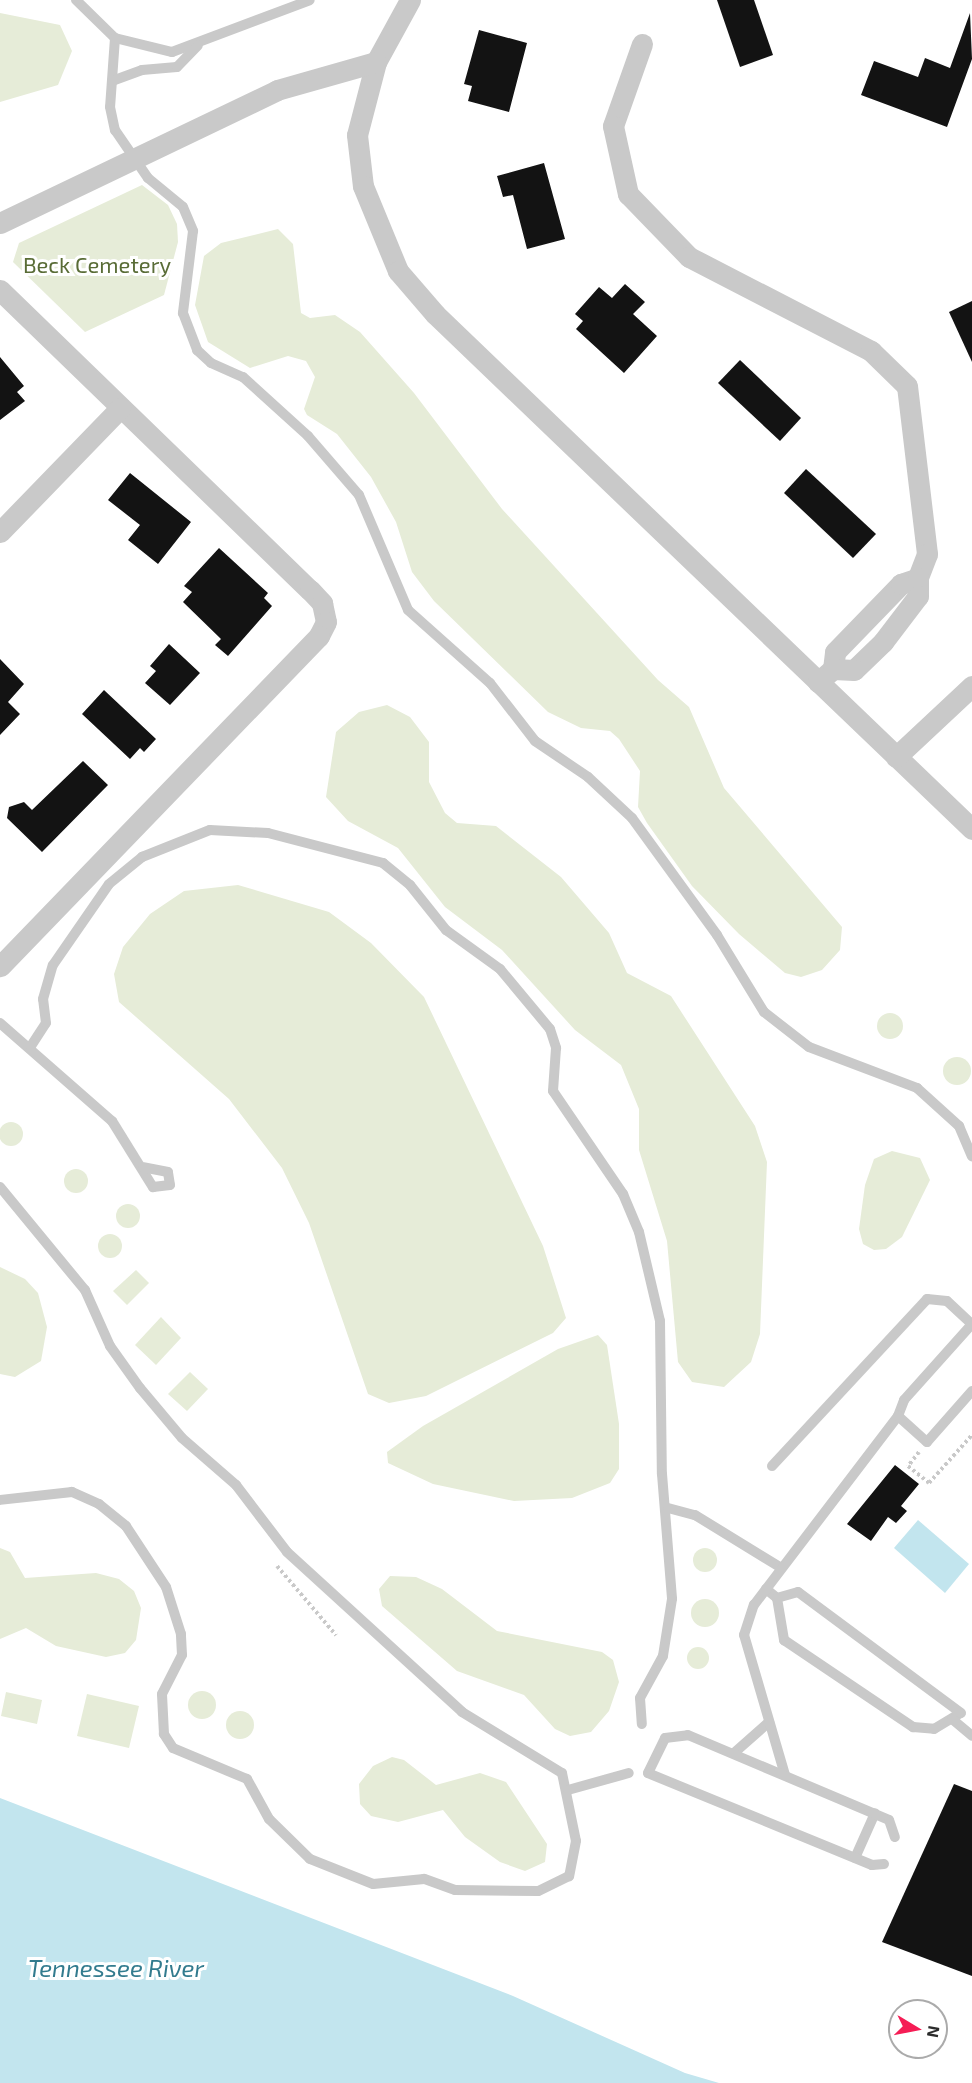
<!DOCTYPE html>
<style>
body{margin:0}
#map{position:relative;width:972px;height:2083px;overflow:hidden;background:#fff;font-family:"Exo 2",sans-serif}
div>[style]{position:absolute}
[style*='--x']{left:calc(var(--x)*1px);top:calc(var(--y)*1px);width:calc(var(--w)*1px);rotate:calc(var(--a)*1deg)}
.green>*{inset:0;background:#e6ecd8}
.round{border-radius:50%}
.water>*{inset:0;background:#c2e5ee}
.building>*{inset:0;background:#131313}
.path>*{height:4px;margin-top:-2px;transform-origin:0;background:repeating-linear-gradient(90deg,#c9c9c9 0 3px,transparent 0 6px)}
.service>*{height:10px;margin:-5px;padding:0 5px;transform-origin:5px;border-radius:5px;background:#c9c9c9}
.minor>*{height:21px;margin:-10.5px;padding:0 10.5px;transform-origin:10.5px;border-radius:10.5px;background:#c9c9c9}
span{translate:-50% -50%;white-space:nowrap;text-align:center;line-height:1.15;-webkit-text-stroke:6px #fff;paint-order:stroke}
.park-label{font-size:22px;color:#596c36}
.water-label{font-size:24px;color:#327b8e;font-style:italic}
.north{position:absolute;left:888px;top:1999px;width:60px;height:60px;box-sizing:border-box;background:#fff;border:2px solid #ababab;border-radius:50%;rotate:100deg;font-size:16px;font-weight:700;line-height:24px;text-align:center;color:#2c2c2c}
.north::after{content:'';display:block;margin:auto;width:21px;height:27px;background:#f51d55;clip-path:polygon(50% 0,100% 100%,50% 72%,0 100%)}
</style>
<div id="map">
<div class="green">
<div style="clip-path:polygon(0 13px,60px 25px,72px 51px,58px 85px,0 102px)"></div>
<div style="clip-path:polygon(142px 185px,168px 205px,177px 224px,178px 242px,164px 295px,85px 332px,13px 262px,19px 243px)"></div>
<div style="clip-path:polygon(278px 229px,293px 244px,301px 313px,310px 318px,335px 315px,360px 332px,414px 393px,502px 509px,658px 680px,689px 707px,724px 788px,842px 927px,840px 950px,822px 970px,801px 977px,785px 973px,739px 934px,692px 886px,647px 823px,638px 807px,640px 771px,619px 739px,610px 731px,581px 728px,548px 712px,434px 601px,412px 572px,396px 522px,371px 477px,337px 434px,307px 415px,304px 409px,315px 377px,306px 361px,288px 356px,250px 368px,208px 342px,195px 305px,204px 256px,221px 243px)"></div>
<div style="clip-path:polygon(387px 705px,410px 717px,429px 742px,429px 782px,445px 813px,457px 823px,496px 826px,561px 877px,609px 933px,627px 973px,671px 996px,755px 1126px,767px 1162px,760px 1334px,751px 1362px,724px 1387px,692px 1382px,678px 1362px,667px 1241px,639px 1150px,639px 1109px,621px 1065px,575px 1030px,502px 950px,445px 907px,398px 848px,348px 821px,326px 797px,336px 732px,359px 712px)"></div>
<div style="clip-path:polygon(238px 885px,329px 912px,371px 943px,424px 997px,543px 1246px,566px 1318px,553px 1333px,426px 1396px,389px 1403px,368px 1394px,309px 1223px,282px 1168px,229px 1099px,119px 1002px,114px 974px,123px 947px,150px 914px,184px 891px)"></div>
<div class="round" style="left:877px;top:1013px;width:26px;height:26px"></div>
<div class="round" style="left:943px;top:1057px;width:28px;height:28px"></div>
<div class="round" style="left:-1px;top:1122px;width:24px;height:24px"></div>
<div style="clip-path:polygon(892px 1151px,920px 1158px,930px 1180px,902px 1237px,886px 1249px,874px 1250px,863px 1244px,859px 1229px,865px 1185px,874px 1159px)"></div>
<div class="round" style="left:64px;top:1169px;width:24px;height:24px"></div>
<div class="round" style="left:116px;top:1204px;width:24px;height:24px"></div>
<div class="round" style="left:98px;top:1234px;width:24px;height:24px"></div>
<div style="clip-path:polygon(0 1267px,25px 1279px,38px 1293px,47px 1327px,41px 1361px,15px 1377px,0 1374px)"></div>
<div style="clip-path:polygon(136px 1270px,149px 1283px,127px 1305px,113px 1291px)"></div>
<div style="clip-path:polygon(161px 1317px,181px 1338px,156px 1365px,135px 1345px)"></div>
<div style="clip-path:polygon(598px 1335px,607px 1345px,619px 1424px,619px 1469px,610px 1483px,572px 1498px,514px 1501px,433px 1484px,388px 1463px,387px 1452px,423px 1426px,558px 1349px)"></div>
<div style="clip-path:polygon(190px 1372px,208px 1389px,187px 1411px,168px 1394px)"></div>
<div class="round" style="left:693px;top:1548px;width:24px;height:24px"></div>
<div style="clip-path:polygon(0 1548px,10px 1552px,25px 1578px,96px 1573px,119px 1579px,134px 1591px,141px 1608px,136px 1640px,125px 1653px,106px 1657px,56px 1646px,26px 1628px,0 1639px)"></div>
<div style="clip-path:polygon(390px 1576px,416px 1577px,442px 1589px,497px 1631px,602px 1652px,613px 1660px,619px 1682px,609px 1711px,591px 1732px,570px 1736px,555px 1729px,524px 1695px,457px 1671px,382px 1606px,379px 1589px)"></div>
<div class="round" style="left:691px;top:1599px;width:28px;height:28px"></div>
<div class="round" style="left:687px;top:1647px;width:22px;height:22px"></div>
<div class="round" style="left:188px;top:1691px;width:28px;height:28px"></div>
<div style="clip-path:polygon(6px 1692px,42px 1700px,37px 1724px,1px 1716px)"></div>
<div style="clip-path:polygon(87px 1694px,139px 1706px,129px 1748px,77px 1736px)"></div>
<div class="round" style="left:226px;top:1711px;width:28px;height:28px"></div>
<div style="clip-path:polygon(392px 1757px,404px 1760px,436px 1785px,480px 1773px,506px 1782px,547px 1844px,545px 1862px,525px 1871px,500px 1862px,465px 1837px,443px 1810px,398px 1822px,371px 1816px,360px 1804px,359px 1784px,373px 1766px)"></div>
</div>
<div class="water">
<div style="clip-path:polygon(918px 1520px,969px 1564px,945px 1593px,894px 1548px)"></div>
<div style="clip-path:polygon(0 1798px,513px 1996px,685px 2073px,719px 2083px,0 2083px)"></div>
</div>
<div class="building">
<div style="clip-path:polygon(717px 0,754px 0,773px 55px,740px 67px)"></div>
<div style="clip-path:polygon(970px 13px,972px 59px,947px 127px,861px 95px,874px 61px,918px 77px,925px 58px,950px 68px)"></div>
<div style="clip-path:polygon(479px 30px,527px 43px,509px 112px,468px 101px,472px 86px,464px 84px)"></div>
<div style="clip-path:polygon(544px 163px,565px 239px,527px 249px,513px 195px,503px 197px,497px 176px)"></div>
<div style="clip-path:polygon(625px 284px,645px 302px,633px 314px,657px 336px,624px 373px,576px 329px,583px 321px,575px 314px,599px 287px,612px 298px)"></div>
<div style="clip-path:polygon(972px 301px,972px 362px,949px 312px)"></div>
<div style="clip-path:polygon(0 357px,24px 386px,17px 392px,25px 401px,0 420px)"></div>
<div style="clip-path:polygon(740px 360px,801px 418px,780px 441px,718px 383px)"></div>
<div style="clip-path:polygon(806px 469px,876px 534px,853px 558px,784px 493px)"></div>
<div style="clip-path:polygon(130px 473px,191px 522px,158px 564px,128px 540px,140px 525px,108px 500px)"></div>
<div style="clip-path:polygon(219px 548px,268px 593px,264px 598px,272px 606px,228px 656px,215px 645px,221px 639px,183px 602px,192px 592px,184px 586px)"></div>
<div style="clip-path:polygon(169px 644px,200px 673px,170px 705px,145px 683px,156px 671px,150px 666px)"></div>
<div style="clip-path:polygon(0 659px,24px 684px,8px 702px,20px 714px,0 735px)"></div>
<div style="clip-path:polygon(104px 690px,156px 739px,144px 752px,140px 748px,130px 759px,82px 714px)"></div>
<div style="clip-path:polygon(83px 761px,108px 785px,42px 852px,7px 818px,9px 807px,24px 802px,32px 810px)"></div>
<div style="clip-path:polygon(895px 1465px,919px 1484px,901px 1506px,907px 1511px,896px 1523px,888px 1517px,871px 1541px,847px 1524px)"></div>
<div style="clip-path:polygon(954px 1784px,972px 1791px,972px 1976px,882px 1942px)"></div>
</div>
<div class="path">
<div style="--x:919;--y:1452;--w:18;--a:128"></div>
<div style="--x:908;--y:1466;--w:27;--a:39"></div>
<div style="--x:929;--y:1483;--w:64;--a:-48.1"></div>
<div style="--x:277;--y:1566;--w:91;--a:49.5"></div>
</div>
<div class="service">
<div style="--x:76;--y:0;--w:54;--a:44.3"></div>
<div style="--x:115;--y:38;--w:59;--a:13.8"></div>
<div style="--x:172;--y:52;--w:147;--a:-20.6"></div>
<div style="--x:115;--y:38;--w:69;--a:94.1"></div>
<div style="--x:110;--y:107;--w:24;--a:78"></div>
<div style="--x:115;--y:130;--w:58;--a:55.5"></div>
<div style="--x:148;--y:178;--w:45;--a:39.6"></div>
<div style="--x:183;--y:207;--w:26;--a:67"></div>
<div style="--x:193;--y:231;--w:83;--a:97"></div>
<div style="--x:183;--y:313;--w:40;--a:69"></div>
<div style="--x:197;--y:350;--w:19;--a:43"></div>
<div style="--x:211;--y:363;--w:35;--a:24"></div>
<div style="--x:243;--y:377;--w:88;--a:42.2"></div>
<div style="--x:308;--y:436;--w:78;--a:49.2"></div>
<div style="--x:359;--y:495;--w:125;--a:66.9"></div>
<div style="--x:408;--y:610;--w:110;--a:41.7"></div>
<div style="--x:490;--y:683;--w:73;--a:52.2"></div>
<div style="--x:535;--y:741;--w:64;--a:34.2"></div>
<div style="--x:588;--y:777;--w:60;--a:43"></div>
<div style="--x:632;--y:818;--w:145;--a:54"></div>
<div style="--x:717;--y:935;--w:90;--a:58.6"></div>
<div style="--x:764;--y:1012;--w:57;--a:37.9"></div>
<div style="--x:809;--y:1047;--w:116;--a:20.8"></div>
<div style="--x:917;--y:1088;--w:57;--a:42.1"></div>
<div style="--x:959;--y:1126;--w:33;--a:67"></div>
<div style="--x:112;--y:81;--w:32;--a:-20"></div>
<div style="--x:142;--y:70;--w:35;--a:-5"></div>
<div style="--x:177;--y:67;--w:30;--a:-46"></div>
<div style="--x:0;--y:1023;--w:149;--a:41.2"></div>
<div style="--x:112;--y:1121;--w:78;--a:58.2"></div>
<div style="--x:153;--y:1187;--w:17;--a:-7"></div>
<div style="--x:170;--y:1185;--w:13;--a:-99"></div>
<div style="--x:168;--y:1172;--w:25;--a:-169"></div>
<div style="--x:31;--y:1046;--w:27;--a:-57"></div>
<div style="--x:46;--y:1023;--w:24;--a:-97"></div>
<div style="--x:43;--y:999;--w:35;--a:-74"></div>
<div style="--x:53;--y:965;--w:98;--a:-55.3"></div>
<div style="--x:109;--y:884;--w:43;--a:-39.3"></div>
<div style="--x:142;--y:857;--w:73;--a:-21.7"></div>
<div style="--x:210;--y:830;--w:58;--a:3"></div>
<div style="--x:268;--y:833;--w:119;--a:14.6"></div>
<div style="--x:383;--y:863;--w:35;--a:39"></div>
<div style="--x:410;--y:885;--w:58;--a:51.3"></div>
<div style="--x:446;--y:930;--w:67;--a:35.8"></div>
<div style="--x:500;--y:969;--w:78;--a:50.2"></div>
<div style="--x:550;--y:1029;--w:20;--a:72"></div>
<div style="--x:556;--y:1048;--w:43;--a:94"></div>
<div style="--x:553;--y:1091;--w:125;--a:55.8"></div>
<div style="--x:623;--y:1194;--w:41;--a:67.2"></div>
<div style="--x:639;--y:1232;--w:91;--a:76.7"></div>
<div style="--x:660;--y:1321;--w:153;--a:89.3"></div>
<div style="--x:662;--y:1474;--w:125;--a:85.4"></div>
<div style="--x:672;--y:1599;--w:58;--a:99"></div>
<div style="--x:663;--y:1656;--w:48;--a:118.7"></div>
<div style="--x:640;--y:1698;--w:26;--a:86"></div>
<div style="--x:0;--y:1187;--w:134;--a:50.5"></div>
<div style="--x:85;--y:1290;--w:61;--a:65.9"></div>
<div style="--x:110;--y:1346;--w:52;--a:54.5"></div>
<div style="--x:140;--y:1388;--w:65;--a:50"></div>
<div style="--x:182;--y:1438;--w:72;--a:41"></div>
<div style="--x:236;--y:1485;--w:84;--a:52.7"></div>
<div style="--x:287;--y:1552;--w:237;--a:42.4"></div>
<div style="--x:462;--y:1712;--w:117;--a:31.4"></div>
<div style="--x:562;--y:1773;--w:69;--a:78.4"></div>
<div style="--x:576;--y:1841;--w:36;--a:101"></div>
<div style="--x:569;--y:1876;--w:34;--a:154"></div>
<div style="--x:538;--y:1891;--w:83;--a:-179.3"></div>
<div style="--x:455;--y:1890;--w:33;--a:-160"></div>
<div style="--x:424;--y:1879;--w:51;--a:174.4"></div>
<div style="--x:373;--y:1884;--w:68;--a:-158.4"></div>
<div style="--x:310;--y:1859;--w:57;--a:-135.7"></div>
<div style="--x:269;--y:1819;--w:46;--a:-118.8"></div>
<div style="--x:247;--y:1779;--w:80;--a:-157.3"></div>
<div style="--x:173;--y:1748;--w:17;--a:-123"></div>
<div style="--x:164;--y:1734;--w:40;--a:-92.9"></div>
<div style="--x:162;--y:1694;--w:44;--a:-62.9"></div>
<div style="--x:182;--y:1655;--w:21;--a:-93"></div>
<div style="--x:181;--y:1634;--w:49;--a:-107.7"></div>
<div style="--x:166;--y:1587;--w:73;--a:-123.3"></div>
<div style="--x:126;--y:1526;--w:35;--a:-141"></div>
<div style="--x:99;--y:1504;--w:30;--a:-156"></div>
<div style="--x:72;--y:1492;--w:72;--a:173.7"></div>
<div style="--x:898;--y:1416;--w:17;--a:-69"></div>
<div style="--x:904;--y:1400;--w:102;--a:-48.2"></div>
<div style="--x:772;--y:1466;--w:228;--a:-47.1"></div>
<div style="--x:927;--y:1299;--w:20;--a:6"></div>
<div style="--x:947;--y:1301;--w:34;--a:43"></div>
<div style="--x:668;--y:1508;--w:28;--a:15"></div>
<div style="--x:695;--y:1515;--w:100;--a:31.5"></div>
<div style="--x:766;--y:1589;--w:14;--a:39"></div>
<div style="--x:777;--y:1598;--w:43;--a:80.5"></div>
<div style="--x:784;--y:1640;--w:156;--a:34"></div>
<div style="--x:913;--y:1727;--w:21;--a:5"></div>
<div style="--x:934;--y:1729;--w:31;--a:-31"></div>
<div style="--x:961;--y:1713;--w:203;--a:-143.4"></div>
<div style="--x:798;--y:1592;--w:22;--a:164"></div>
<div style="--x:952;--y:1719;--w:26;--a:40"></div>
<div style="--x:734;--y:1753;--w:47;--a:-41.5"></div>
<div style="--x:785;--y:1775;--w:146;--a:-106.3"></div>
<div style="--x:744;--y:1635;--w:32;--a:-72"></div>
<div style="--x:754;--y:1605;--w:238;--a:-52.7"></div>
<div style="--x:898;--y:1416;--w:39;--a:42"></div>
<div style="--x:927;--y:1442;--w:68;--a:-48.6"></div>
<div style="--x:568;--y:1790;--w:63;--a:-15.6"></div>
<div style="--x:855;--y:1858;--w:49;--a:-66"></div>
<div style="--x:884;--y:1864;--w:12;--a:175"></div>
<div style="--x:872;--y:1865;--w:242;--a:-157.7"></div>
<div style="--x:648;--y:1773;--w:39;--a:-64"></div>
<div style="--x:665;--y:1738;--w:23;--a:-7"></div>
<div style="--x:688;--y:1735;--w:218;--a:22.9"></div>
<div style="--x:889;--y:1820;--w:18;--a:71"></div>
</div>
<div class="minor">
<div style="--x:410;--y:0;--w:71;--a:118.7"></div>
<div style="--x:376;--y:62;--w:75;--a:104.6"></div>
<div style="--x:357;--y:135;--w:51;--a:83.3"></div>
<div style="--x:363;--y:186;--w:92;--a:67.6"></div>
<div style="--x:398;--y:271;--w:57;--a:49.3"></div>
<div style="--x:435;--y:314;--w:744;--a:43.8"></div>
<div style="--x:642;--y:44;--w:87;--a:109.5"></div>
<div style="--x:613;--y:126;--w:70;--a:77.6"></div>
<div style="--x:628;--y:194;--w:88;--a:45.9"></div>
<div style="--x:689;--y:257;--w:205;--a:27.3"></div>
<div style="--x:871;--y:351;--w:50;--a:44.2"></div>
<div style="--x:907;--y:386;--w:169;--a:83.2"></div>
<div style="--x:927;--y:554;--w:26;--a:111"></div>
<div style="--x:0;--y:223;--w:307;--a:-25.6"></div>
<div style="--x:277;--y:90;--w:103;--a:-15.8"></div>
<div style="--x:0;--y:290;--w:431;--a:44.1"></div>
<div style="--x:310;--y:590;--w:18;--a:47"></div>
<div style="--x:322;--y:603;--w:19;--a:78"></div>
<div style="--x:326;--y:622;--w:16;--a:117"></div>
<div style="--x:319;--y:636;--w:459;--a:134"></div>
<div style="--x:0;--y:532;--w:173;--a:-45.9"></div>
<div style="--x:818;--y:682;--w:20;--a:-41"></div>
<div style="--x:833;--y:669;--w:17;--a:-83"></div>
<div style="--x:835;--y:652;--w:95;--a:-45.9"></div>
<div style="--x:901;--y:584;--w:18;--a:-19"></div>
<div style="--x:918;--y:578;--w:18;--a:90"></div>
<div style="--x:918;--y:596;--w:58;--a:127.3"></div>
<div style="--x:883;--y:642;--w:40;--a:136"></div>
<div style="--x:854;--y:670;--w:21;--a:-177"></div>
<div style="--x:896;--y:757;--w:104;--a:-43.1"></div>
</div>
<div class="park-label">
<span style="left:97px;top:265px">Beck Cemetery</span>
</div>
<div class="water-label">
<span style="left:116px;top:1968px">Tennessee River</span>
</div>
<div class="north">N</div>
</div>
